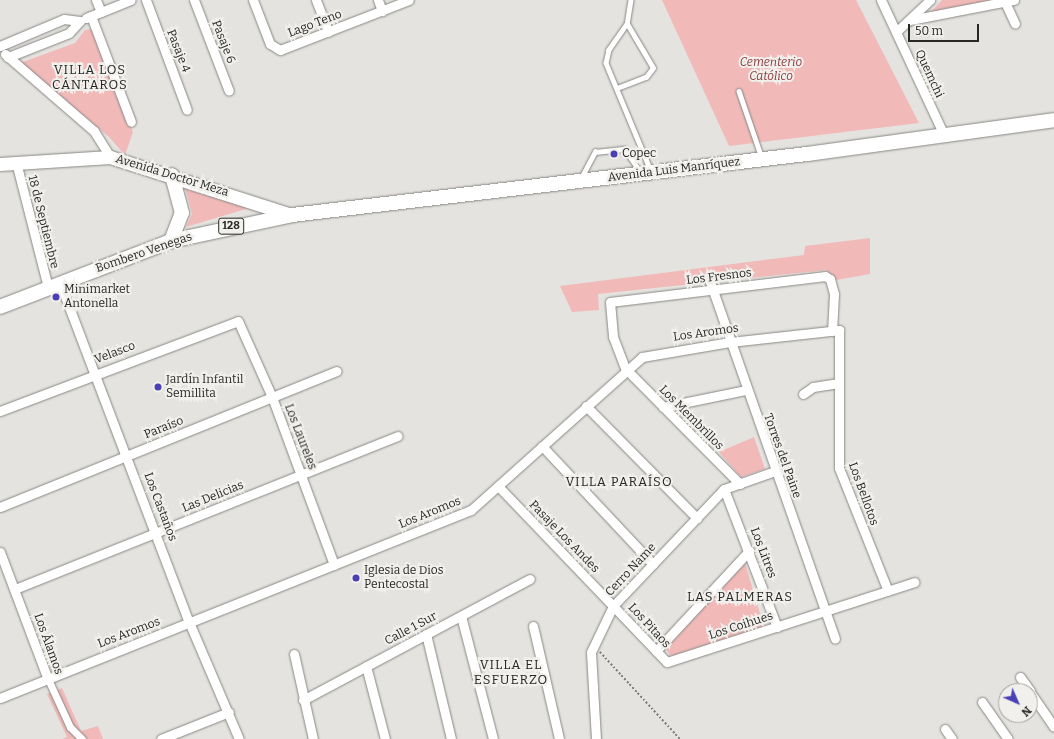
<!DOCTYPE html>
<meta charset="utf-8">
<style>
body{margin:0}
#map{position:relative;width:1054px;height:739px;overflow:hidden;background:#e4e3df;font-family:Bitter,serif}
div>[style]{position:absolute}
[style*='--x']{left:calc(var(--x)*1px);top:calc(var(--y)*1px);width:calc(var(--w)*1px);rotate:calc(var(--a)*1deg)}
.green>*{inset:0;background:#f1bab9}
.path>*{height:1.5px;margin-top:-0.75px;transform-origin:0;background:repeating-linear-gradient(90deg,#7f7f7c 0 2px,transparent 0 4px)}
.roads{filter:drop-shadow(0 0 1px #888784) drop-shadow(0 0 1px #888784)}
.service>*{height:4.5px;margin:-2.25px;padding:0 2.25px;transform-origin:2.25px;border-radius:2.25px;background:#fff}
.pedestrian>*{height:7px;margin:-3.5px;padding:0 3.5px;transform-origin:3.5px;border-radius:3.5px;background:#fff}
.minor>*{height:9px;margin:-4.5px;padding:0 4.5px;transform-origin:4.5px;border-radius:4.5px;background:#fff}
.secondary>*{height:13px;margin:-6.5px;padding:0 6.5px;transform-origin:6.5px;border-radius:6.5px;background:#fff}
.primary>*{height:14px;margin:-7px;padding:0 7px;transform-origin:7px;border-radius:7px;background:#fff}
.dots>*{width:11px;height:11px;translate:-50% -50%;box-sizing:border-box;border:2px solid #f1f0ec;border-radius:50%}
span{translate:-50% -50%;white-space:nowrap;text-align:center;line-height:1.15;-webkit-text-stroke:4px #f1f0ec;paint-order:stroke}
.shield-label span{padding:1px 3px;background:#f1f0ec;border:1px solid;border-radius:3px;-webkit-text-stroke-width:0}
.shield-label{font-size:11px;color:#272726;font-weight:700}
.street-label{font-size:12px;color:#272726}
.park-label{font-size:12px;color:#8a3a3d;font-style:italic}
.poi-label{font-size:12px;color:#272726}
.left{translate:0 -50%;text-align:left}
.neighbourhood-label{font-size:13px;color:#272726;letter-spacing:1px}
.north{position:absolute;left:998px;top:683px;width:40px;height:40px;box-sizing:border-box;background:#f1f0ec;border:1px solid #a0a09d;border-radius:50%;rotate:135deg;font-size:11px;font-weight:700;line-height:16px;text-align:center;color:#272726}
.north::after{content:'';display:block;margin:auto;width:14px;height:18px;background:#4b3fb6;clip-path:polygon(50% 0,100% 100%,50% 72%,0 100%)}
.scale{position:absolute;left:908px;top:24px;width:71px;height:18px;box-sizing:border-box;border:2px solid #272726;border-top:0;padding-left:5px;font-size:12px;line-height:14px;white-space:nowrap;color:#272726;-webkit-text-stroke:3px #f1f0ec;paint-order:stroke}
</style>
<div id="map">
<div class="green">
<div style="clip-path:polygon(662px 0,856px 0,919px 123px,729px 146px)"></div>
<div style="clip-path:polygon(942px 0,992px 0,931px 12px)"></div>
<div style="clip-path:polygon(93px 29px,133px 132px,125px 155px,109px 137px,20px 63px,75px 43px,85px 30px)"></div>
<div style="clip-path:polygon(185px 187px,249px 208px,186px 227px,192px 214px)"></div>
<div style="clip-path:polygon(870px 238px,870px 274px,836px 280px,826px 270px,598px 294px,599px 310px,572px 312px,560px 286px,804px 255px,805px 246px)"></div>
<div style="clip-path:polygon(754px 437px,765px 469px,741px 477px,719px 452px)"></div>
<div style="clip-path:polygon(745px 563px,764px 627px,678px 656px,670px 655px,666px 649px)"></div>
<div style="clip-path:polygon(62px 688px,81px 731px,98px 726px,103px 739px,62px 739px,67px 737px,47px 694px)"></div>
</div>
<div class="path">
<div style="--x:600;--y:652;--w:118;--a:47.4"></div>
</div>
<div class="roads">
<div class="service">
<div style="--x:631;--y:0;--w:24;--a:99"></div>
<div style="--x:627;--y:24;--w:32;--a:125"></div>
<div style="--x:609;--y:50;--w:13;--a:103"></div>
<div style="--x:606;--y:63;--w:117;--a:67.4"></div>
<div style="--x:617;--y:88;--w:31;--a:-21"></div>
<div style="--x:646;--y:77;--w:11;--a:-52"></div>
<div style="--x:653;--y:68;--w:51;--a:-120.6"></div>
<div style="--x:739;--y:91;--w:71;--a:71.1"></div>
<div style="--x:581;--y:178;--w:30;--a:-62"></div>
<div style="--x:595;--y:152;--w:30;--a:-6"></div>
<div style="--x:625;--y:149;--w:27;--a:56"></div>
</div>
<div class="pedestrian">
<div style="--x:47;--y:677;--w:55;--a:65.3"></div>
<div style="--x:70;--y:727;--w:17;--a:45"></div>
</div>
<div class="minor">
<div style="--x:96;--y:0;--w:13;--a:67"></div>
<div style="--x:146;--y:0;--w:117;--a:69.6"></div>
<div style="--x:194;--y:0;--w:97;--a:69"></div>
<div style="--x:253;--y:0;--w:47;--a:68.9"></div>
<div style="--x:270;--y:44;--w:12;--a:31"></div>
<div style="--x:280;--y:50;--w:138;--a:-21.2"></div>
<div style="--x:316;--y:0;--w:34;--a:69"></div>
<div style="--x:378;--y:0;--w:12;--a:70"></div>
<div style="--x:881;--y:0;--w:151;--a:65"></div>
<div style="--x:1004;--y:0;--w:26;--a:65"></div>
<div style="--x:91;--y:16;--w:113;--a:69.3"></div>
<div style="--x:86;--y:18;--w:48;--a:-21.8"></div>
<div style="--x:910;--y:20;--w:106;--a:-10.9"></div>
<div style="--x:896;--y:32;--w:47;--a:-43.3"></div>
<div style="--x:0;--y:46;--w:69;--a:-22.9"></div>
<div style="--x:64;--y:19;--w:16;--a:7"></div>
<div style="--x:80;--y:21;--w:16;--a:133"></div>
<div style="--x:69;--y:33;--w:66;--a:158.5"></div>
<div style="--x:5;--y:54;--w:118;--a:40.9"></div>
<div style="--x:94;--y:131;--w:31;--a:58"></div>
<div style="--x:16;--y:162;--w:130;--a:75.7"></div>
<div style="--x:709;--y:279;--w:381;--a:70.7"></div>
<div style="--x:60;--y:283;--w:363;--a:69.2"></div>
<div style="--x:189;--y:622;--w:127;--a:66.9"></div>
<div style="--x:803;--y:394;--w:12;--a:-35"></div>
<div style="--x:813;--y:387;--w:26;--a:-9"></div>
<div style="--x:586;--y:406;--w:158;--a:45.3"></div>
<div style="--x:663;--y:407;--w:85;--a:-11.6"></div>
<div style="--x:0;--y:411;--w:254;--a:-20.7"></div>
<div style="--x:238;--y:321;--w:83;--a:65.9"></div>
<div style="--x:272;--y:397;--w:179;--a:69.7"></div>
<div style="--x:542;--y:446;--w:162;--a:46.8"></div>
<div style="--x:740;--y:484;--w:163;--a:-134.8"></div>
<div style="--x:625;--y:368;--w:34;--a:-111"></div>
<div style="--x:613;--y:336;--w:34;--a:-95"></div>
<div style="--x:610;--y:302;--w:217;--a:-6.9"></div>
<div style="--x:825;--y:276;--w:6;--a:31"></div>
<div style="--x:830;--y:279;--w:16;--a:75"></div>
<div style="--x:834;--y:294;--w:37;--a:93"></div>
<div style="--x:498;--y:486;--w:244;--a:46.2"></div>
<div style="--x:667;--y:662;--w:260;--a:-17.9"></div>
<div style="--x:724;--y:489;--w:148;--a:69"></div>
<div style="--x:0;--y:507;--w:363;--a:-22"></div>
<div style="--x:0;--y:552;--w:134;--a:69.4"></div>
<div style="--x:15;--y:589;--w:412;--a:-21.8"></div>
<div style="--x:461;--y:616;--w:127;--a:75.4"></div>
<div style="--x:533;--y:626;--w:116;--a:77"></div>
<div style="--x:426;--y:634;--w:108;--a:76.6"></div>
<div style="--x:656;--y:651;--w:137;--a:-47.1"></div>
<div style="--x:294;--y:654;--w:87;--a:77.4"></div>
<div style="--x:366;--y:666;--w:75;--a:75.4"></div>
<div style="--x:1020;--y:677;--w:17;--a:54"></div>
<div style="--x:1030;--y:692;--w:42;--a:55.6"></div>
<div style="--x:0;--y:698;--w:507;--a:-21.76"></div>
<div style="--x:471;--y:510;--w:229;--a:-41.8"></div>
<div style="--x:642;--y:357;--w:89;--a:-9.7"></div>
<div style="--x:730;--y:342;--w:110;--a:-6.3"></div>
<div style="--x:839;--y:330;--w:138;--a:90"></div>
<div style="--x:839;--y:468;--w:132;--a:68.3"></div>
<div style="--x:303;--y:700;--w:257;--a:-28.1"></div>
<div style="--x:982;--y:702;--w:45;--a:54.9"></div>
<div style="--x:945;--y:729;--w:12;--a:55"></div>
<div style="--x:161;--y:739;--w:73;--a:-21.7"></div>
<div style="--x:596;--y:739;--w:87;--a:-93.3"></div>
<div style="--x:591;--y:652;--w:51;--a:-64.4"></div>
<div style="--x:613;--y:606;--w:161;--a:-46.5"></div>
<div style="--x:724;--y:489;--w:54;--a:-19.4"></div>
</div>
<div class="secondary">
<div style="--x:0;--y:164;--w:110;--a:-3.6"></div>
<div style="--x:110;--y:157;--w:191;--a:17.7"></div>
</div>
<div class="primary">
<div style="--x:171;--y:241;--w:30;--a:-69"></div>
<div style="--x:182;--y:213;--w:39;--a:-105"></div>
<div style="--x:0;--y:307;--w:183;--a:-21.1"></div>
<div style="--x:171;--y:241;--w:124;--a:-12.1"></div>
<div style="--x:292;--y:215;--w:519;--a:-6.76"></div>
<div style="--x:807;--y:154;--w:249;--a:-7.8"></div>
</div>
</div>
<div class="dots">
<div style="left:614px;top:154px;background:#4b3fb6"></div>
<div style="left:56px;top:297px;background:#4b3fb6"></div>
<div style="left:158px;top:387px;background:#4b3fb6"></div>
<div style="left:356px;top:578px;background:#4b3fb6"></div>
</div>
<div class="shield-label">
<span style="left:231px;top:226px">128</span>
</div>
<div class="street-label">
<span style="left:315px;top:24px;rotate:-21deg">Lago Teno</span>
<span style="left:223px;top:42px;rotate:69deg">Pasaje 6</span>
<span style="left:178px;top:51px;rotate:69deg">Pasaje 4</span>
<span style="left:929px;top:74px;rotate:65deg">Quemchi</span>
<span style="left:674px;top:170px;rotate:-7deg">Avenida Luis Manríquez</span>
<span style="left:172px;top:176px;rotate:17deg">Avenida Doctor Meza</span>
<span style="left:43px;top:222px;rotate:76deg">18 de Septiembre</span>
<span style="left:144px;top:253px;rotate:-19deg">Bombero Venegas</span>
<span style="left:719px;top:277px;rotate:-7deg">Los Fresnos</span>
<span style="left:706px;top:333px;rotate:-8deg">Los Aromos</span>
<span style="left:115px;top:353px;rotate:-21deg">Velasco</span>
<span style="left:691px;top:418px;rotate:45deg">Los Membrillos</span>
<span style="left:164px;top:428px;rotate:-22deg">Paraíso</span>
<span style="left:300px;top:437px;rotate:69deg">Los Laureles</span>
<span style="left:782px;top:456px;rotate:70deg">Torres del Paine</span>
<span style="left:863px;top:494px;rotate:70deg">Los Bellotos</span>
<span style="left:213px;top:497px;rotate:-22deg">Las Delicias</span>
<span style="left:160px;top:507px;rotate:69deg">Los Castaños</span>
<span style="left:430px;top:513px;rotate:-22deg">Los Aromos</span>
<span style="left:564px;top:537px;rotate:46deg">Pasaje Los Andes</span>
<span style="left:763px;top:553px;rotate:69deg">Los Litres</span>
<span style="left:631px;top:570px;rotate:-47deg">Cerro Name</span>
<span style="left:649px;top:626px;rotate:47deg">Los Pitaos</span>
<span style="left:741px;top:626px;rotate:-18deg">Los Coihues</span>
<span style="left:411px;top:629px;rotate:-28deg">Calle 1 Sur</span>
<span style="left:129px;top:633px;rotate:-21deg">Los Aromos</span>
<span style="left:48px;top:644px;rotate:70deg">Los Álamos</span>
</div>
<div class="park-label">
<span style="left:771px;top:70px">Cementerio<br>Católico</span>
</div>
<div class="poi-label">
<span class="left" style="left:622px;top:154px">Copec</span>
<span class="left" style="left:64px;top:297px">Minimarket<br>Antonella</span>
<span class="left" style="left:166px;top:387px">Jardín Infantil<br>Semillita</span>
<span class="left" style="left:364px;top:578px">Iglesia de Dios<br>Pentecostal</span>
</div>
<div class="neighbourhood-label">
<span style="left:90px;top:78px">VILLA LOS<br>CÁNTAROS</span>
<span style="left:619px;top:482px">VILLA PARAÍSO</span>
<span style="left:740px;top:597px">LAS PALMERAS</span>
<span style="left:511px;top:673px">VILLA EL<br>ESFUERZO</span>
</div>
<div class="north">N</div>
<div class="scale">50 m</div>
</div>
